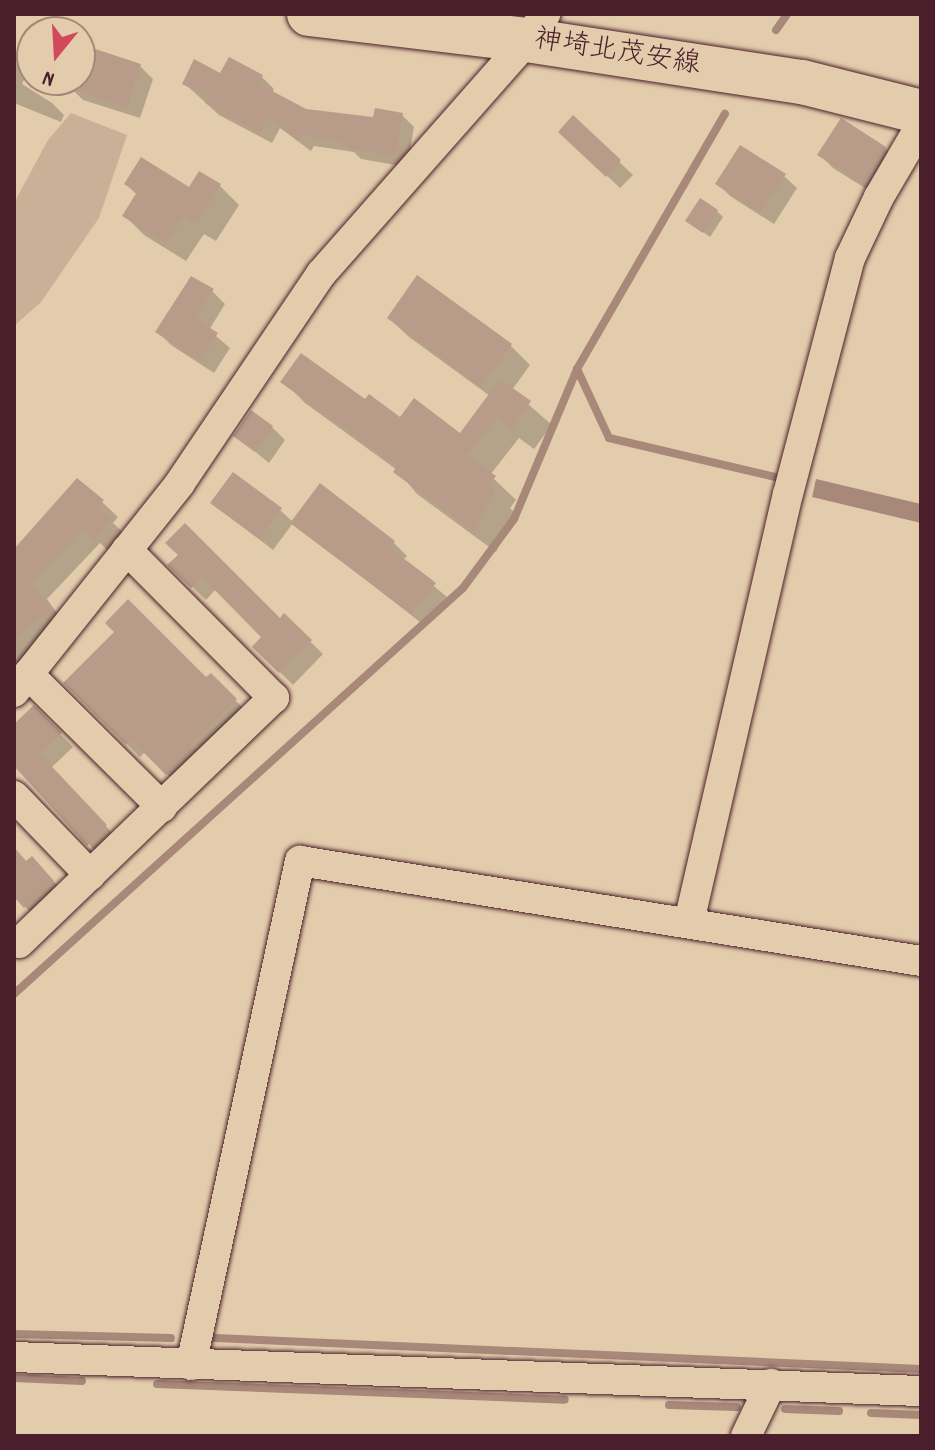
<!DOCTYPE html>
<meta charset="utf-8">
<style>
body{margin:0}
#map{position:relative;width:935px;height:1450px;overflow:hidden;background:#e3ccac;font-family:Dekko,"Klee One",sans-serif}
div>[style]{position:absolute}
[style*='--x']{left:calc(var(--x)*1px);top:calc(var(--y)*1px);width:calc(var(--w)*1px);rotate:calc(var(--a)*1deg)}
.green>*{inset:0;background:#cab097}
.water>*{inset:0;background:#a78879}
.shadow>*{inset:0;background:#0003}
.stream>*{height:8px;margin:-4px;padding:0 4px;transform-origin:4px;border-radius:4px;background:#a78879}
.building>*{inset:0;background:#b89b88}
.roads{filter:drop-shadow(0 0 2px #4a1f2b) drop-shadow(0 0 2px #4a1f2b)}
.minor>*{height:30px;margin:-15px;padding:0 15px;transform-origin:15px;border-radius:15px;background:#e3ccac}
.secondary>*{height:44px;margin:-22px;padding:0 22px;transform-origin:22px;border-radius:22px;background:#e3ccac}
span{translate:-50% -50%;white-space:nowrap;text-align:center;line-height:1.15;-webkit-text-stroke:6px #e3ccac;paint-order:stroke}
.street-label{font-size:28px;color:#4a1f2b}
.frame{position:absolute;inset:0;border:16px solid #4a1f2b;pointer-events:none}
.north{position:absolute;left:16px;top:16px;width:80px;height:80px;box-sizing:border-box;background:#e3ccac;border:2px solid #a68778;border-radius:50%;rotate:198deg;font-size:22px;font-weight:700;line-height:32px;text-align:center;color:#4a1f2b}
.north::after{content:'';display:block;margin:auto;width:28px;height:36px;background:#d1495b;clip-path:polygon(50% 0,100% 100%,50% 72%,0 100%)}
</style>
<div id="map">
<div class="green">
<div style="clip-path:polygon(71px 113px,127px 135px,99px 218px,41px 302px,14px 326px,14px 203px,48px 140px)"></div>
</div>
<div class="water">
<div style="clip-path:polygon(816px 479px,921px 504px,921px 523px,812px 497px)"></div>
</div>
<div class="shadow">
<div style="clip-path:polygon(14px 55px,29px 68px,22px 84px,52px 103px,64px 115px,61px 122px,14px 103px)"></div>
<div style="clip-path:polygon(80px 57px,140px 66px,153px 79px,140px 118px,83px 100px,70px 87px,72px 80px,80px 80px)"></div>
<div style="clip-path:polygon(221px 76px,262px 77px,274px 89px,272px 93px,306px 111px,374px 120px,402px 115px,414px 127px,407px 167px,361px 159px,354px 152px,314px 146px,311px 151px,280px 128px,272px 143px,219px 115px,184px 83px)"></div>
<div style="clip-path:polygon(573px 118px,633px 175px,620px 188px,561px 132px)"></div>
<div style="clip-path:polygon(885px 148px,898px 161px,876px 195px,833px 168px,820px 155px)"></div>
<div style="clip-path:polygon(200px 174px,220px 186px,239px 205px,216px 241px,204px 234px,186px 261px,144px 235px,124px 215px,137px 195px,126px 184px,190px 190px)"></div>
<div style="clip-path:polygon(784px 176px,797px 188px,774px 224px,730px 196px,717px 183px)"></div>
<div style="clip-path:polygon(717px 211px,723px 217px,710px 237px,688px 221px)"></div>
<div style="clip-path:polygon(418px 278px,511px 346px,530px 365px,512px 390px,552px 425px,534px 449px,519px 438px,490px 475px,516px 500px,510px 508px,515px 513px,496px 552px,417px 494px,397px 470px,305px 403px,283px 381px,365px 402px,400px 419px,461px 435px,490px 396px,409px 337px,389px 318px)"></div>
<div style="clip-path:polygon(212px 291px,225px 304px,209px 330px,230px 348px,214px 373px,171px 345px,158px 332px)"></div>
<div style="clip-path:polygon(272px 427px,285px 440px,269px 463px,236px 436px)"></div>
<div style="clip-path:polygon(321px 486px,394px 543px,407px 556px,403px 560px,447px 597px,425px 626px,293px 523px,273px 550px,212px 503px,280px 510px,293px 522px)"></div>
<div style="clip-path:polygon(102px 502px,118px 517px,113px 523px,127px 536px,112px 554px,100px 543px,47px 599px,66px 626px,14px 667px,14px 551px)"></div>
<div style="clip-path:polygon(180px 555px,280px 620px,284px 616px,323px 654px,293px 685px,254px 647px,264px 637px,216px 589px,206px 600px,170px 565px)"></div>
<div style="clip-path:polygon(211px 676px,248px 713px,180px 787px,145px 752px,140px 757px,66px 683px,206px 680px)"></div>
<div style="clip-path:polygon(34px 708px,73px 747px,51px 768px,118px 839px,101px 857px,14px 764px,14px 727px)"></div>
<div style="clip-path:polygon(14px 849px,27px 863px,45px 872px,66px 895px,38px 920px,14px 895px)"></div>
</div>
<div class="stream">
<div style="--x:776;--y:30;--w:19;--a:-55"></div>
<div style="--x:577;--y:369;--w:76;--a:65.1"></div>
<div style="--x:609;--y:438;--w:180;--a:13.2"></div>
<div style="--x:14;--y:994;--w:605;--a:-42.12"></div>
<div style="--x:463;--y:588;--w:86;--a:-53.5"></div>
<div style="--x:514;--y:519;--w:163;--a:-67.2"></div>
<div style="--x:577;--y:369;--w:295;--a:-59.9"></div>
<div style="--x:14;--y:1334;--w:157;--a:1.5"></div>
<div style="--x:215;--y:1338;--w:707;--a:2.51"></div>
<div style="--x:14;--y:1378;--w:68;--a:2.5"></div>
<div style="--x:157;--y:1384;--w:408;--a:2.2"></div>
<div style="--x:669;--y:1405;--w:68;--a:1.7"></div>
<div style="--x:785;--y:1409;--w:54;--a:2.1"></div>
<div style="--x:871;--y:1413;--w:50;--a:2.3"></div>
</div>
<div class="building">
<div style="clip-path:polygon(80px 44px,141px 64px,127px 107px,80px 91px)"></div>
<div style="clip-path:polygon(229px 57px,263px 75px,259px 84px,306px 109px,373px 117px,375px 108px,403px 113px,395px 156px,347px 148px,347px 142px,302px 135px,298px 140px,268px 117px,260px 133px,205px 103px,208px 97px,182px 84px,194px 59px,220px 73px)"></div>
<div style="clip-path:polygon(573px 115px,621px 160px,606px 177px,558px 132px)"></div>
<div style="clip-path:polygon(841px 118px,886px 147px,862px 184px,817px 155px)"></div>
<div style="clip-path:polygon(740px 145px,786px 174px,760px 213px,715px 184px)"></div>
<div style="clip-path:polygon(141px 157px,189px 187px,199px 171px,221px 184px,196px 223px,184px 216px,166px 243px,122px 216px,137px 192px,124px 184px)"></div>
<div style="clip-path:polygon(700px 198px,718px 210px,703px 233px,685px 221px)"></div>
<div style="clip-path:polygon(417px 275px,512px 344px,481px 387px,387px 318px)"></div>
<div style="clip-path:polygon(191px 276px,214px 289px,195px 318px,218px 333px,200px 361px,155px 332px)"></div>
<div style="clip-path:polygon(301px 353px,365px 399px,369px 394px,400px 417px,414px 398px,460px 433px,500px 379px,531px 401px,512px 429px,497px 418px,467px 455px,496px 476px,489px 486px,495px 490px,474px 532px,393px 472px,397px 466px,280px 382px)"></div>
<div style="clip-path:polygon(251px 410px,273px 426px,255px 452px,233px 436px)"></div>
<div style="clip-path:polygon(233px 472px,282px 508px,259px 539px,210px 503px)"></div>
<div style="clip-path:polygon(77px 478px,104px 500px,98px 507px,112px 519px,96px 540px,83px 529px,32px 583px,52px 609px,14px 638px,14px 549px)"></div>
<div style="clip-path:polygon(320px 483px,395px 541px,390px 548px,436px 583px,411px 614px,290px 523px)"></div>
<div style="clip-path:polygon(185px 523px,280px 618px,284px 613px,312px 640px,279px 673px,252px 647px,261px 637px,202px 577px,191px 588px,167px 565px,178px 555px,165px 543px)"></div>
<div style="clip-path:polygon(128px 599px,206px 677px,211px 673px,237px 699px,189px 746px,192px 750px,166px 775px,131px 740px,126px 745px,63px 683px,114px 632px,105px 623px)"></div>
<div style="clip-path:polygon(34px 705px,62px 733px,40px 754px,107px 825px,87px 846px,14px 766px,14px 724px)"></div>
<div style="clip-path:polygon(14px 847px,26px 861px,32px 856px,54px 881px,24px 908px,14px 897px)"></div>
</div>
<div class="roads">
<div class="minor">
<div style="--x:28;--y:674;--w:189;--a:44.8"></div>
<div style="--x:14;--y:692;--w:267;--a:-51.5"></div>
<div style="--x:180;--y:483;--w:252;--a:-56"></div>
<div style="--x:321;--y:274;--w:312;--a:-48.6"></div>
<div style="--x:527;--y:40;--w:32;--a:-55"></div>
<div style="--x:14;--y:796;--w:110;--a:46.1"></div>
<div style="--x:689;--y:922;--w:439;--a:-77"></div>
<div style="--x:788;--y:494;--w:244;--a:-75.3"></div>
<div style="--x:850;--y:258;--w:68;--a:-64.6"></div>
<div style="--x:879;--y:197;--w:83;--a:-59.7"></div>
<div style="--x:19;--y:943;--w:354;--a:-43.9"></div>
<div style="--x:274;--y:698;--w:209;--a:-134.8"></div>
<div style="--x:14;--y:1357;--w:908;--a:2.15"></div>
<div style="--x:191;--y:1365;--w:516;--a:-77.8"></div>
<div style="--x:300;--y:861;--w:629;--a:9.15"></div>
<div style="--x:746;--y:1436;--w:58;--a:-64.3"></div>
</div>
<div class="secondary">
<div style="--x:309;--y:14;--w:220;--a:6.8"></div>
<div style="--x:527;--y:40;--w:278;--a:8.7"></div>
<div style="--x:802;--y:82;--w:123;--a:14.1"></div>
</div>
</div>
<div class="street-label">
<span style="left:617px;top:54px;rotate:9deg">神埼北茂安線</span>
</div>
<div class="frame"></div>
<div class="north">N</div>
</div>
